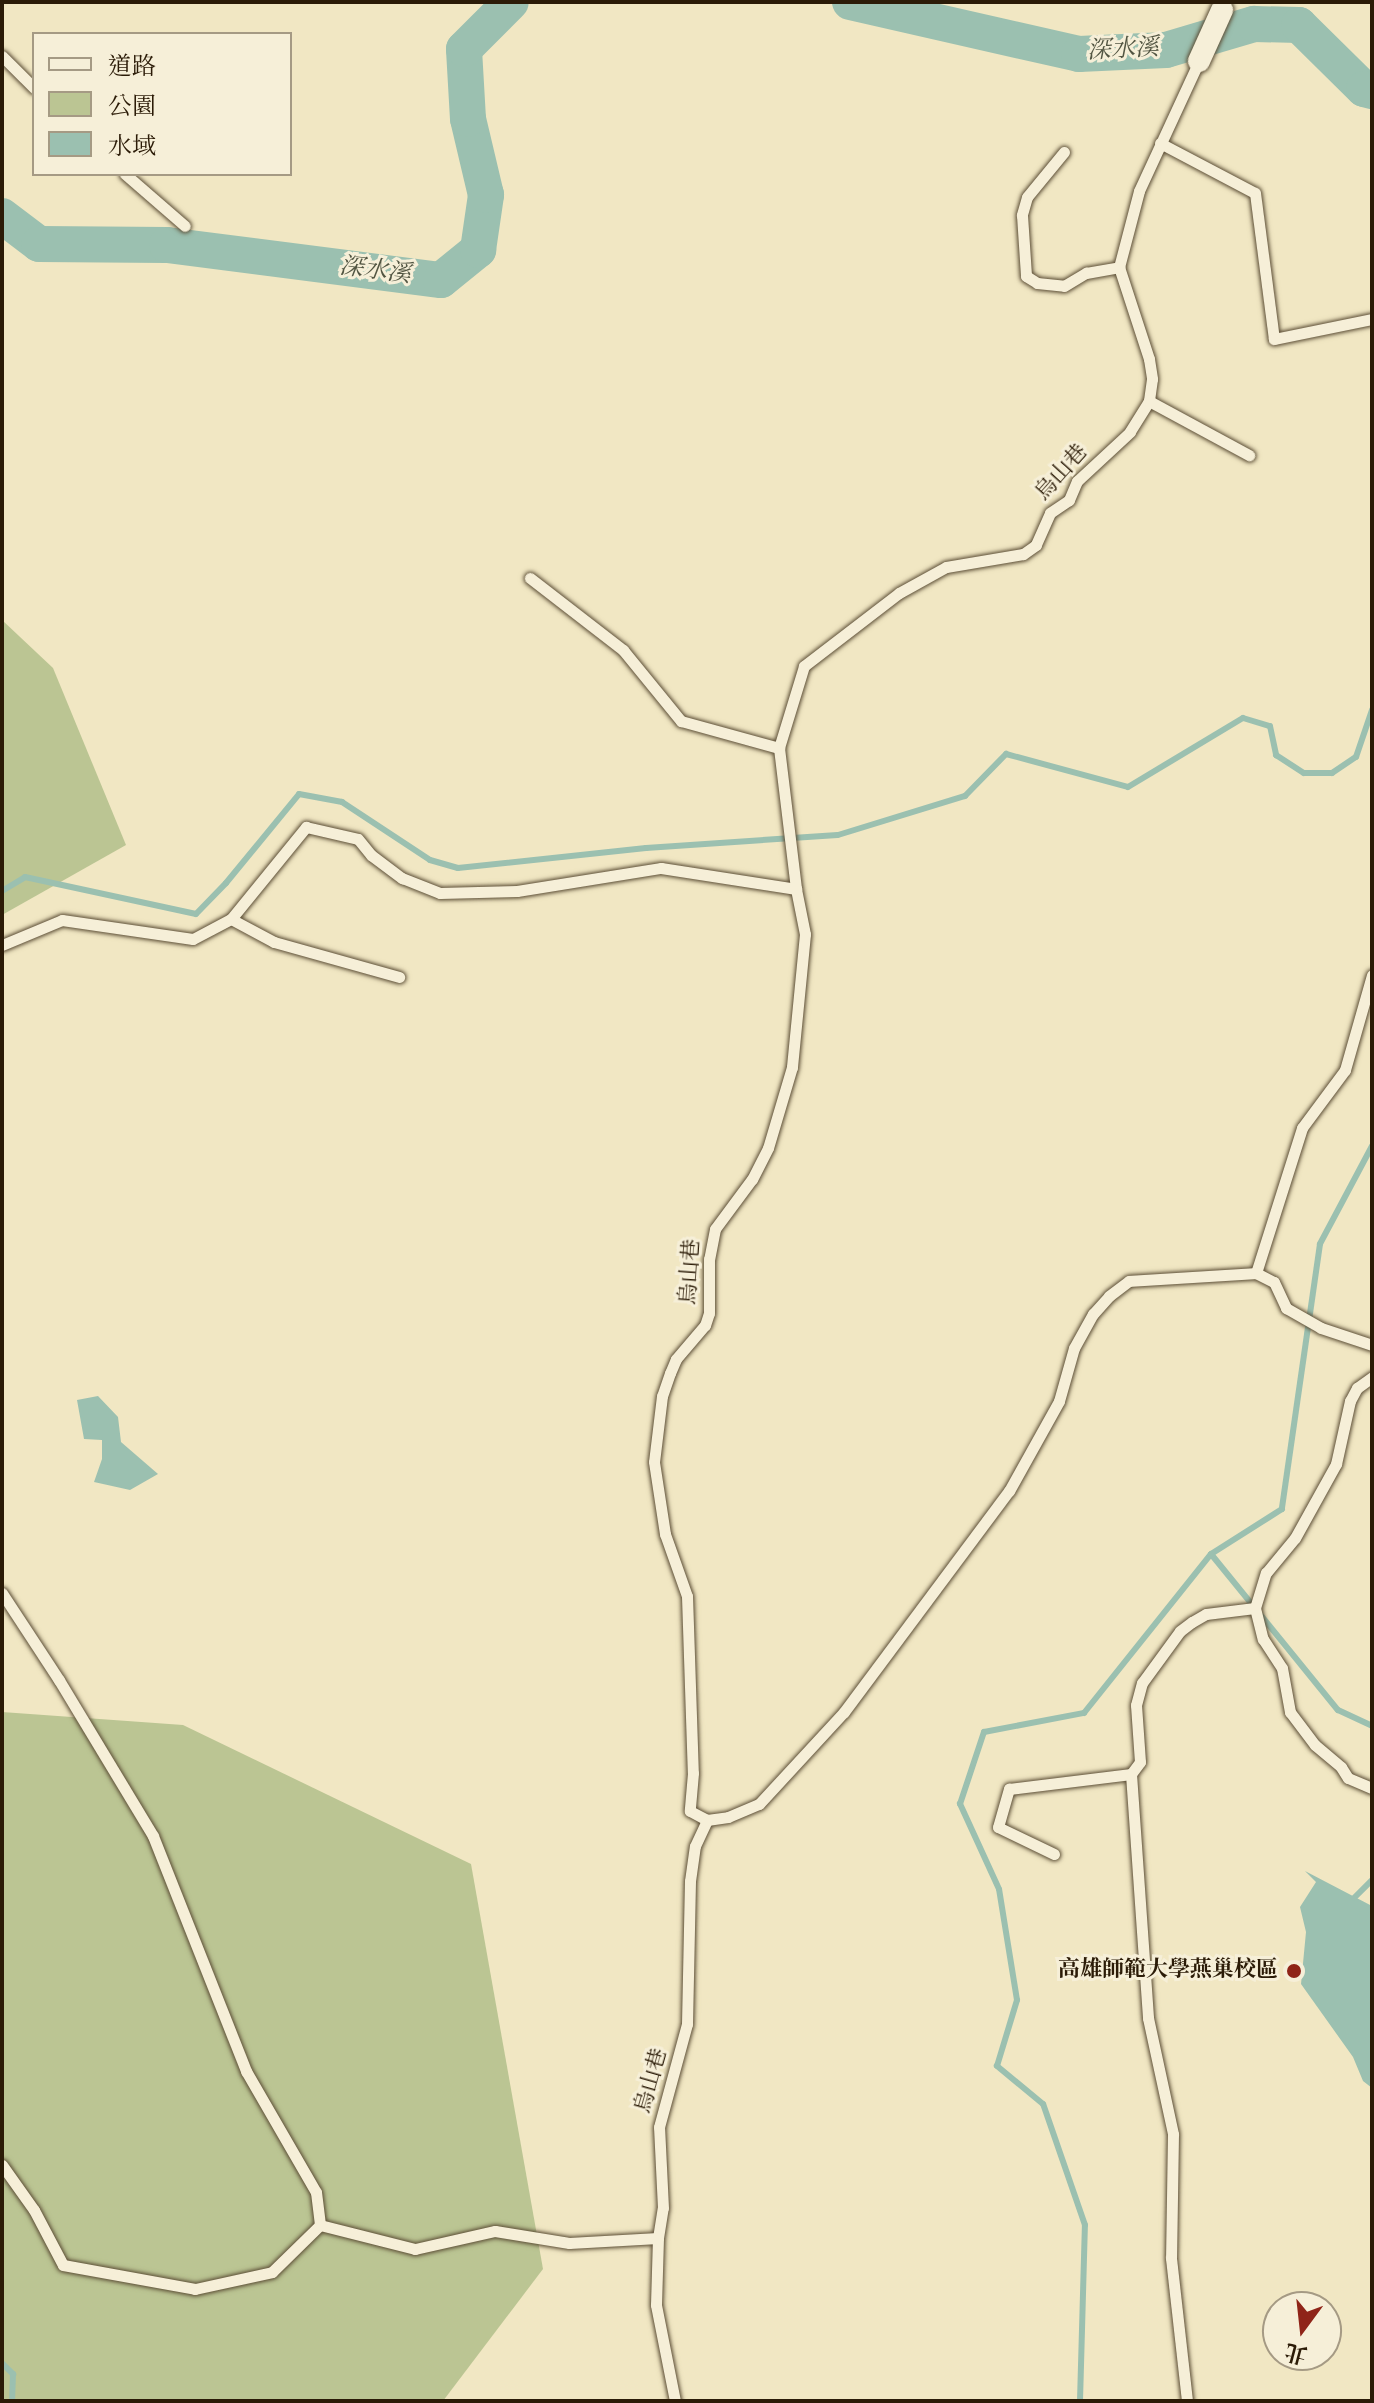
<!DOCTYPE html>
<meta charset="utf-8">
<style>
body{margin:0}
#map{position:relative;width:1374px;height:2403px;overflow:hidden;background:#f1e7c3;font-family:"Old Standard TT","Noto Serif TC",serif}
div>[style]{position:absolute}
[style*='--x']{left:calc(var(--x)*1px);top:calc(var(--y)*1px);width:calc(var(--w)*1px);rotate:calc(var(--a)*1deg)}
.green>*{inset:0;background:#bbc593}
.water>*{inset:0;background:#9bc0b0}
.stream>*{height:6px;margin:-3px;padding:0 3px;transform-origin:3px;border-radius:3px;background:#9bc0b0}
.river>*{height:36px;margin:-18px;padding:0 18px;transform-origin:18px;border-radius:18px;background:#9bc0b0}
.roads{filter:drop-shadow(0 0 2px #5c4e36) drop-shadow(0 0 2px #5c4e36)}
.lane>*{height:11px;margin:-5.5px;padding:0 5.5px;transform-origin:5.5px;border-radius:5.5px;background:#f6efd8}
.street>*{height:22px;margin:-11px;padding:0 11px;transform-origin:11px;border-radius:11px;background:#f6efd8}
.dots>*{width:22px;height:22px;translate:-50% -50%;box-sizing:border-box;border:4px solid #f6efd8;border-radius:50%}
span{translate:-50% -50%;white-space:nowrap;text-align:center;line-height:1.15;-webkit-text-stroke:6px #f6efd8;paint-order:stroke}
.street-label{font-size:22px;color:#2b1b07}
.poi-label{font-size:22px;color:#2b1b07;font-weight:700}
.right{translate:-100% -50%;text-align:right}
.water-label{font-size:24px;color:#525542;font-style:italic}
.frame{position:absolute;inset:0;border:4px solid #2b1b07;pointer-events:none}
.legend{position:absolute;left:32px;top:32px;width:260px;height:144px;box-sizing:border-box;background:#f6efd8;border:2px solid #a59a84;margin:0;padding:10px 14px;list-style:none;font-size:24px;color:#2b1b07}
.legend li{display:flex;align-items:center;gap:16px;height:40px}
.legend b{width:40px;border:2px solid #a59a84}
.north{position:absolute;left:1262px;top:2291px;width:80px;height:80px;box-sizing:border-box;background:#f6efd8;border:2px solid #a59a84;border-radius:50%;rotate:195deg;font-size:22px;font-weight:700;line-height:32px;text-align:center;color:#2b1b07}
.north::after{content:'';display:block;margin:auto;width:28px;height:36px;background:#8f2418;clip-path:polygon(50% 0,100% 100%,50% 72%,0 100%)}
</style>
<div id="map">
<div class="green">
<div style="clip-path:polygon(2px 620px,53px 668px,126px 845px,2px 915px)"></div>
<div style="clip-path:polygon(2px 1712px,183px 1725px,471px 1864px,543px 2269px,443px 2401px,2px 2401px)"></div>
</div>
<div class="water">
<div style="clip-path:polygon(98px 1396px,118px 1417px,121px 1442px,158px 1474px,130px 1490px,94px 1482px,102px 1459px,102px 1440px,84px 1439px,77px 1400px)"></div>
<div style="clip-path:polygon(1305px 1871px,1372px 1906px,1372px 2088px,1363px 2081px,1353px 2057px,1301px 1984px,1306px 1932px,1300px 1907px,1316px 1882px)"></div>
</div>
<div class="stream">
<div style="--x:2;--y:891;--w:27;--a:-31"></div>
<div style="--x:25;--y:877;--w:175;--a:12.2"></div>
<div style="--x:196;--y:914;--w:43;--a:-45.9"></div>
<div style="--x:226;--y:883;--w:115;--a:-50.6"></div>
<div style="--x:299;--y:794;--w:44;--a:10.5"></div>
<div style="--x:342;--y:802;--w:105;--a:33.4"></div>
<div style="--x:430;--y:860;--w:29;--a:16"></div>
<div style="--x:458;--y:868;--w:189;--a:-6.1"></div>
<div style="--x:646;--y:848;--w:192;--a:-3.9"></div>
<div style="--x:838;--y:835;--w:133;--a:-17.1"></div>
<div style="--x:965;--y:796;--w:59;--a:-45.7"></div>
<div style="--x:1006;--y:754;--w:126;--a:15.1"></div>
<div style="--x:1128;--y:787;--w:134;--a:-31"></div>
<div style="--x:1243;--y:718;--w:28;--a:17"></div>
<div style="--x:1270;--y:726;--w:30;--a:78"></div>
<div style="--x:1276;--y:755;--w:33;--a:33"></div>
<div style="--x:1304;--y:773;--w:28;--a:0"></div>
<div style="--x:1332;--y:773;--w:29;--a:-34"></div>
<div style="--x:1356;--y:757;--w:50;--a:-71.2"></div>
<div style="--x:1372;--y:1146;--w:111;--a:118"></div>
<div style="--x:1320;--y:1244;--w:268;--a:98.2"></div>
<div style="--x:1282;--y:1509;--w:84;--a:147.6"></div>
<div style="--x:1211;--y:1554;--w:201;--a:50.9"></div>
<div style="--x:1338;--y:1710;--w:38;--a:25"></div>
<div style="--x:1354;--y:1898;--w:25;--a:-45"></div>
<div style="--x:2;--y:2363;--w:16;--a:45"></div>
<div style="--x:13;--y:2374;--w:27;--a:92"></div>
<div style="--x:1080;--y:2401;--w:176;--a:-88.4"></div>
<div style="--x:1085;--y:2225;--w:128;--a:-109.1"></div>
<div style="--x:1043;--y:2104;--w:60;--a:-140.4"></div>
<div style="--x:997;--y:2066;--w:69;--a:-73.1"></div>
<div style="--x:1017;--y:2000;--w:112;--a:-99.2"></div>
<div style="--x:999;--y:1889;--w:94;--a:-114.6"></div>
<div style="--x:960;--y:1804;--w:76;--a:-71.6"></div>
<div style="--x:984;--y:1732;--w:102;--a:-10.8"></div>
<div style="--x:1084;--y:1713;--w:203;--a:-51.4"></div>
</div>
<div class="river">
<div style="--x:850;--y:2;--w:235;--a:12.8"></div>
<div style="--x:1079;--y:54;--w:87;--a:-2.6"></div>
<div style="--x:1166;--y:50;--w:92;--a:-16.5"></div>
<div style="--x:1254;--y:24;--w:45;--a:1.3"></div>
<div style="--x:1299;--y:25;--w:91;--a:44.6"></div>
<div style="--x:1364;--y:89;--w:8;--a:14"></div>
<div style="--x:2;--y:216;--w:46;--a:37.1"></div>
<div style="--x:39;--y:244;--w:128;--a:0.4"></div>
<div style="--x:167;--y:245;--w:276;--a:7.3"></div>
<div style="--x:441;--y:280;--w:48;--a:-39"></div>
<div style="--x:478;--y:250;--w:56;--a:-81.7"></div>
<div style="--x:486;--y:195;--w:78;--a:-103.3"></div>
<div style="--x:468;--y:119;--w:70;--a:-93.3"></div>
<div style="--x:464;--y:49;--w:66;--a:-45"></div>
</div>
<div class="roads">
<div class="lane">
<div style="--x:2;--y:56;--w:45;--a:45"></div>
<div style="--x:1199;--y:61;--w:143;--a:114.8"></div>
<div style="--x:1139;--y:191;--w:79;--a:104.7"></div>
<div style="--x:1119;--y:267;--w:97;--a:71.9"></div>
<div style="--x:1149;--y:359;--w:20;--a:81"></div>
<div style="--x:1152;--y:379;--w:22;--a:98"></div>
<div style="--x:1149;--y:401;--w:36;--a:122"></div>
<div style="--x:1130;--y:432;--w:72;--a:137.2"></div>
<div style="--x:1077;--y:481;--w:21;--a:113"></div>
<div style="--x:1069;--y:500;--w:23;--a:146"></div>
<div style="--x:1050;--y:513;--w:35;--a:114"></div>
<div style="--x:1036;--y:545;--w:16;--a:145"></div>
<div style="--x:1023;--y:554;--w:78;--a:170.4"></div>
<div style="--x:946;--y:567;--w:54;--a:151"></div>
<div style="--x:899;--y:593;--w:120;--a:142.5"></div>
<div style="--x:804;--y:666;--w:86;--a:107"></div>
<div style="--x:779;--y:748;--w:142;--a:83.1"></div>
<div style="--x:796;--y:889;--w:46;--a:78.7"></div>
<div style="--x:805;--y:934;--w:134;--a:95.6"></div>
<div style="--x:792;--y:1067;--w:84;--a:106.5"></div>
<div style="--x:768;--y:1148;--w:35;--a:117"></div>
<div style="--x:752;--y:1179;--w:62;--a:126.5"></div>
<div style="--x:715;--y:1229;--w:31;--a:101"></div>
<div style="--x:709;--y:1259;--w:54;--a:90"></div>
<div style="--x:709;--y:1313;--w:13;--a:108"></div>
<div style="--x:705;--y:1325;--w:45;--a:130.5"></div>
<div style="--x:676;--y:1359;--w:15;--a:113"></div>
<div style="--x:670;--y:1373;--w:24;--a:109"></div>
<div style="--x:662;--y:1396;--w:66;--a:96.9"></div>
<div style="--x:654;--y:1462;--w:73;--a:81.3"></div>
<div style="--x:665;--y:1534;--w:66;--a:70.5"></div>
<div style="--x:687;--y:1596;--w:177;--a:88.1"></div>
<div style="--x:693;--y:1773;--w:38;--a:95"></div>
<div style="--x:690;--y:1811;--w:19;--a:28"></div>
<div style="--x:707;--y:1820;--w:21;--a:-8"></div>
<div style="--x:728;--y:1817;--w:34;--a:-23"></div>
<div style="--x:759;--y:1804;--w:125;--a:-47.3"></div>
<div style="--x:844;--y:1712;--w:276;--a:-53.3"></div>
<div style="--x:1009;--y:1491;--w:103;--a:-60.9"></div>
<div style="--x:1059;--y:1401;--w:55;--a:-74.2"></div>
<div style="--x:1074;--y:1348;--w:39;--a:-61"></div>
<div style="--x:1093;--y:1314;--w:24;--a:-48"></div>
<div style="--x:1109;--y:1296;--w:25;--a:-37"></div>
<div style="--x:1129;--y:1281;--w:127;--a:-3.6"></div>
<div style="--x:1160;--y:143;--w:107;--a:27.8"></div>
<div style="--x:1255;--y:193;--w:147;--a:82.6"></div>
<div style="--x:1274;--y:339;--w:100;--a:-11.5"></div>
<div style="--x:1064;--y:152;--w:58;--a:129.4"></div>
<div style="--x:1027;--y:197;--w:19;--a:106"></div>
<div style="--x:1022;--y:215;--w:61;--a:86.2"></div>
<div style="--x:1026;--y:276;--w:13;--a:32"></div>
<div style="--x:1037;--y:283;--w:27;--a:6"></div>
<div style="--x:1064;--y:286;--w:26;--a:-31"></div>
<div style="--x:1086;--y:273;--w:34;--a:-10"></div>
<div style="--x:125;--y:174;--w:79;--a:40.9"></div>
<div style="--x:1149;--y:401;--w:114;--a:28.4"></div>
<div style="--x:530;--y:578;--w:118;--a:37.7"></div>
<div style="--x:623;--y:650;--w:92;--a:50.8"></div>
<div style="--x:681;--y:721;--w:102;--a:15.4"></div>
<div style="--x:231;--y:919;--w:49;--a:28.1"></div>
<div style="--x:274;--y:942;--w:130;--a:15.6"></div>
<div style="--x:2;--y:945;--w:65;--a:-22.6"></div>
<div style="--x:62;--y:920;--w:132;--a:8.3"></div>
<div style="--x:193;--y:939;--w:43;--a:-27.8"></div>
<div style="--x:231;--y:919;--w:119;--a:-50.8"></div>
<div style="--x:306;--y:827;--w:53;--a:13"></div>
<div style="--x:358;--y:839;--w:21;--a:51"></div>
<div style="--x:371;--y:855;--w:39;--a:37"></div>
<div style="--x:402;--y:878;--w:41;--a:21.5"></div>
<div style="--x:440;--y:893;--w:77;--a:-1.5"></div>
<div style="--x:517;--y:891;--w:146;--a:-9.1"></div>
<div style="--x:661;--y:868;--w:137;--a:8.8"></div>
<div style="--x:1372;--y:975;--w:99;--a:105.9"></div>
<div style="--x:1345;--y:1070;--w:72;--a:126.6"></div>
<div style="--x:1302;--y:1128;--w:152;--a:107.6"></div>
<div style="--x:1256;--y:1273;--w:20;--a:27"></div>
<div style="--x:1274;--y:1282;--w:29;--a:65"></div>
<div style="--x:1286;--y:1308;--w:40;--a:29.7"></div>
<div style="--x:1321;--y:1328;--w:54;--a:18.4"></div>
<div style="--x:2;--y:1593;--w:104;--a:56.8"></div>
<div style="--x:59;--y:1680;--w:182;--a:58.9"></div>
<div style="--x:153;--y:1836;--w:253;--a:68.4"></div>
<div style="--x:246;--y:2071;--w:140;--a:60"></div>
<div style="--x:316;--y:2192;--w:33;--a:83"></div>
<div style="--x:1255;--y:1608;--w:32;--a:76"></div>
<div style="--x:1263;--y:1639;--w:35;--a:57"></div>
<div style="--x:1282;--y:1668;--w:45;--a:79.7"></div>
<div style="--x:1290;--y:1712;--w:41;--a:52.9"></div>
<div style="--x:1315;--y:1745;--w:34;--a:40"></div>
<div style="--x:1341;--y:1767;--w:13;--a:58"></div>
<div style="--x:1348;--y:1778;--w:26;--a:23"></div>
<div style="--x:1131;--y:1774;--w:245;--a:86"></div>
<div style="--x:1148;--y:2018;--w:119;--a:77.8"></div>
<div style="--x:1173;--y:2134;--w:124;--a:90.9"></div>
<div style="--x:1171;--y:2258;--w:144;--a:83.6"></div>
<div style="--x:1054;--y:1854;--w:62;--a:-154.3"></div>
<div style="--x:998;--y:1827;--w:40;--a:-74"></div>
<div style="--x:1009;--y:1789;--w:123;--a:-7"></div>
<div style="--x:1131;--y:1774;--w:15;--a:-53"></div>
<div style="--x:1140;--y:1762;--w:57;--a:-94"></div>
<div style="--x:1136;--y:1705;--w:23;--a:-75"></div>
<div style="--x:1142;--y:1683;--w:64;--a:-53.8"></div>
<div style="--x:1180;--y:1631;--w:15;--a:-37"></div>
<div style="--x:1192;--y:1622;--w:16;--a:-30"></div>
<div style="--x:1206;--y:1614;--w:49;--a:-7"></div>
<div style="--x:1255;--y:1608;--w:37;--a:-73"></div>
<div style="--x:1266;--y:1573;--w:45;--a:-50.4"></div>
<div style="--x:1295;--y:1538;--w:85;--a:-61"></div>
<div style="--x:1336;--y:1464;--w:65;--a:-77.5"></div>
<div style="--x:1350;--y:1401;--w:15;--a:-62"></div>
<div style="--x:1357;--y:1388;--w:19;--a:-36"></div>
<div style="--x:2;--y:2165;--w:55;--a:54.6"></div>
<div style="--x:34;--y:2210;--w:62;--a:62.2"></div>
<div style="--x:63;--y:2265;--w:134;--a:10.3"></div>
<div style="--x:195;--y:2289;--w:79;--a:-12.4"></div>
<div style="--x:272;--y:2272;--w:67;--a:-44.4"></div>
<div style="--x:320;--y:2225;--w:98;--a:14.2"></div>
<div style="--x:415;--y:2249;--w:82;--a:-12.7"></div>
<div style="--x:495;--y:2231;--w:75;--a:9.2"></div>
<div style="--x:569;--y:2243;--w:89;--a:-3.2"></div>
<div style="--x:675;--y:2401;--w:98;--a:-101.2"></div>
<div style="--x:656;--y:2305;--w:67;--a:-88.3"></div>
<div style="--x:658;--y:2238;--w:30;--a:-81"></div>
<div style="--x:663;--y:2208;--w:81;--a:-92.8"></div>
<div style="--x:659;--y:2127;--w:107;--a:-74.8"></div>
<div style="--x:687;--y:2024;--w:143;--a:-88.8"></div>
<div style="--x:690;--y:1881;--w:35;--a:-82"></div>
<div style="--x:695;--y:1846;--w:29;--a:-65"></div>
</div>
<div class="street">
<div style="--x:1199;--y:61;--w:56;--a:-65.7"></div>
</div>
</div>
<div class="dots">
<div style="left:1294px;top:1971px;background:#8f2418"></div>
</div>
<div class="street-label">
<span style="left:1062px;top:473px;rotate:-48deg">烏山巷</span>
<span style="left:691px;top:1272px;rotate:-86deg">烏山巷</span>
<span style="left:652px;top:2081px;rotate:-74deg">烏山巷</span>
</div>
<div class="poi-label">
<span class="right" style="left:1278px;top:1971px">高雄師範大學燕巢校區</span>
</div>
<div class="water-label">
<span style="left:1123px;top:51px;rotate:-3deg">深水溪</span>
<span style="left:375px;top:272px;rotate:7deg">深水溪</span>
</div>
<div class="frame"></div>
<ul class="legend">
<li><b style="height:10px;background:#f6efd8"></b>道路</li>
<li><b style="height:22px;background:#bbc593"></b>公園</li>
<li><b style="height:22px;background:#9bc0b0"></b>水域</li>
</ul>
<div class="north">北</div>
</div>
